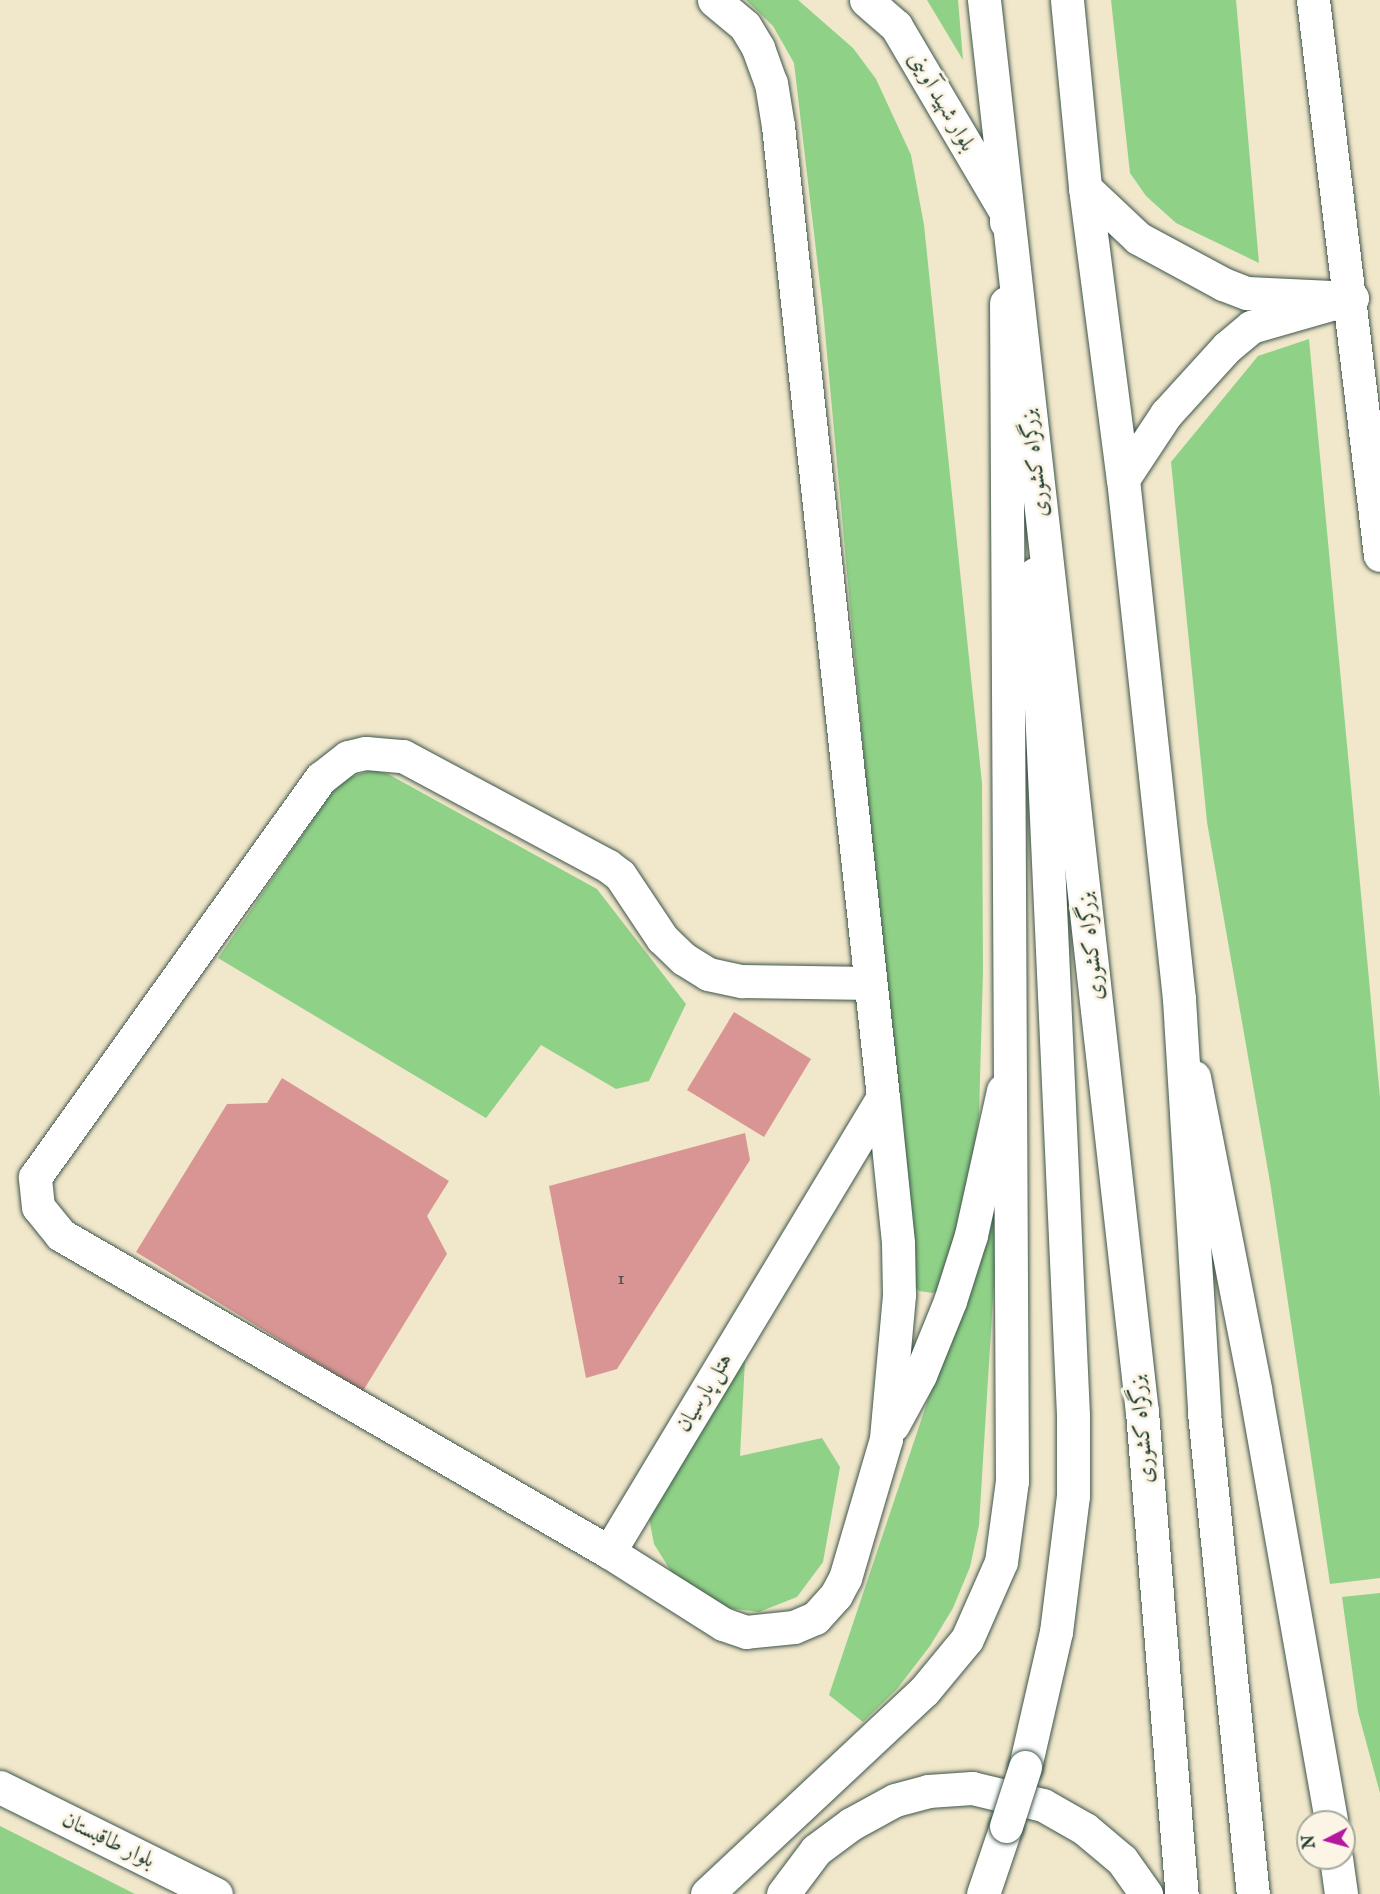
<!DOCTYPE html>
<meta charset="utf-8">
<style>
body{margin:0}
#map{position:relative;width:1380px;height:1894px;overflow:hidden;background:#f1e7cb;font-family:"IM FELL English",Amiri,serif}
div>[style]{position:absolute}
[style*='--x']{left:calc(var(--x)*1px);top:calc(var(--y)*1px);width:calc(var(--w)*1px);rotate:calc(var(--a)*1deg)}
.green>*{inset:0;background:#90d188}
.building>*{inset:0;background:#d99593}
.roads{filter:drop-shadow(0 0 2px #3e564b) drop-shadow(0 0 2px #3e564b)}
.minor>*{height:33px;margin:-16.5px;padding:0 16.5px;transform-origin:16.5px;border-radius:16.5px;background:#fff}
.major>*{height:33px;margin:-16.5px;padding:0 16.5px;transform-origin:16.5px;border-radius:16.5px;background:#fff}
.highway>*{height:33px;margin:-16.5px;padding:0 16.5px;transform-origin:16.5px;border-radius:16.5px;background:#fff}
.bridges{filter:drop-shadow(0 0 2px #3e564b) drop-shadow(0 0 2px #3e564b)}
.major-bridge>*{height:33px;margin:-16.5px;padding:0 16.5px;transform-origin:16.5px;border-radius:16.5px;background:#fff}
span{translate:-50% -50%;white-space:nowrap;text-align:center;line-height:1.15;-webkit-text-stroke:6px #fcf5e5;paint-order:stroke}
.number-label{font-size:20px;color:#4e534c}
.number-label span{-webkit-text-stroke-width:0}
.street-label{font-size:22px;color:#1f3d34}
.north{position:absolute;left:1296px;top:1810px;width:60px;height:60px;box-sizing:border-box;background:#fcf5e5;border:2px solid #a4ab9e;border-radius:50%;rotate:264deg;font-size:16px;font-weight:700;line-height:24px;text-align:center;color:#1f3d34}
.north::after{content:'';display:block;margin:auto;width:21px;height:27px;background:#b5179e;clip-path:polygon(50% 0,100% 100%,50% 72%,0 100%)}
</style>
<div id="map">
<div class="green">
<div style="clip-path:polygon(746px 0,798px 0,853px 48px,876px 79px,911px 155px,924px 225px,982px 783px,983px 971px,979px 1115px,963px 1228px,940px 1290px,933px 1293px,919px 1291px,912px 1283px,823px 310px,794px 63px,773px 26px)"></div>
<div style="clip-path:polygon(927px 0,958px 0,963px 60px)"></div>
<div style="clip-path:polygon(1111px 0,1236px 0,1259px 263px,1176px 223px,1146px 196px,1130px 173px)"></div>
<div style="clip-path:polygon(1309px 339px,1380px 1097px,1380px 1578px,1330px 1584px,1270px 1182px,1207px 822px,1171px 462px,1258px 356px)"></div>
<div style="clip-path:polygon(372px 770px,388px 774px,597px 889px,686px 1004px,649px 1081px,616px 1089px,541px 1045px,486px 1118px,218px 958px,332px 792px,344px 779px)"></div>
<div style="clip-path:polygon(1000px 1185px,979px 1525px,970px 1567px,953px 1608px,930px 1646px,897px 1689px,863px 1722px,829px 1695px)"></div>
<div style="clip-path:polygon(732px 1359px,745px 1360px,740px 1456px,822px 1438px,840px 1467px,823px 1562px,797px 1597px,759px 1612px,720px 1607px,674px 1576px,654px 1544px,649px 1518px)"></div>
<div style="clip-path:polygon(1380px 1593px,1380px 1793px,1358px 1712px,1342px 1597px)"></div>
<div style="clip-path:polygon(0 1826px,135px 1894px,0 1894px)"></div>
</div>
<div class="building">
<div style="clip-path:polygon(734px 1012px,811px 1059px,764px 1137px,687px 1090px)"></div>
<div style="clip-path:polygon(282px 1078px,449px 1181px,427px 1216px,447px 1254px,363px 1391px,136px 1252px,227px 1104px,267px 1103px)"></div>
<div style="clip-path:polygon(745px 1133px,750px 1160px,617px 1369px,586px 1378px,549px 1186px)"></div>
</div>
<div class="roads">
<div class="minor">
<div style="--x:714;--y:0;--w:40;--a:40"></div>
<div style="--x:745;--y:26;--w:26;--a:59"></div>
<div style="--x:758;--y:48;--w:37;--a:70"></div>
<div style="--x:771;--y:83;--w:44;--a:80.8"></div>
<div style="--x:778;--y:126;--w:977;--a:83.83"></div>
<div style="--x:883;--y:1097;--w:147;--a:84.1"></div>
<div style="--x:898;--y:1243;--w:52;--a:88.9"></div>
<div style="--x:899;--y:1295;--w:145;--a:95.2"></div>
<div style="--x:886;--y:1439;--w:145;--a:106.4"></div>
<div style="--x:845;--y:1578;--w:19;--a:118"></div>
<div style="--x:836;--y:1595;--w:31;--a:132"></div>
<div style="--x:815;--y:1618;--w:23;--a:157"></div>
<div style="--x:794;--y:1627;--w:48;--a:174.1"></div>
<div style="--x:746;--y:1632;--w:24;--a:-161"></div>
<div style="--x:723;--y:1624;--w:135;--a:-147.7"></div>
<div style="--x:609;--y:1552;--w:531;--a:-58.94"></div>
<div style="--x:1313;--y:0;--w:559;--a:83.12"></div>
<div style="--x:1085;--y:188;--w:73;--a:43.3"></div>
<div style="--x:1138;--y:238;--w:97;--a:28.4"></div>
<div style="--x:1223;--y:284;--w:26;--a:21"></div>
<div style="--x:1247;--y:293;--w:105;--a:2.7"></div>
<div style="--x:1352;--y:298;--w:105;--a:164"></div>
<div style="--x:1251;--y:327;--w:31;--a:140"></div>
<div style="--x:1227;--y:347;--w:91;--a:132.3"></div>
<div style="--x:1166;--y:414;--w:78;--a:123.5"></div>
<div style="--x:893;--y:1425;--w:57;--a:-61.6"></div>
<div style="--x:920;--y:1375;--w:80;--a:-67.9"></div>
<div style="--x:950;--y:1301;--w:69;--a:-72.3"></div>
<div style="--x:971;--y:1235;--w:148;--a:-77.5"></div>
<div style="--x:609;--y:1552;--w:633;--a:-149.95"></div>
<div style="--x:61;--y:1235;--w:36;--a:-129"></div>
<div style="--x:38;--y:1207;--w:30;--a:-96"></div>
<div style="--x:35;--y:1177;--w:491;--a:-54.4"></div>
<div style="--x:321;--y:778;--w:34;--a:-38"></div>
<div style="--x:348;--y:757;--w:18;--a:-13"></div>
<div style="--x:366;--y:753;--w:37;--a:5"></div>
<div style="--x:403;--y:756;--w:233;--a:28.2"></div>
<div style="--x:608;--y:866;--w:15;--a:37"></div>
<div style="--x:620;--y:875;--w:76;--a:56.3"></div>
<div style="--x:662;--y:938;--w:30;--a:44"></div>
<div style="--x:684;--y:959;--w:28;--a:32"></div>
<div style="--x:708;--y:974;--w:35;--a:12"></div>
<div style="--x:742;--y:981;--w:128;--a:0.9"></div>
</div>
<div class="major">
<div style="--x:866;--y:0;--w:40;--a:41"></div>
<div style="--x:896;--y:26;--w:217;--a:59.5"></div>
<div style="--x:1006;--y:213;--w:9;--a:90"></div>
<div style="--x:1194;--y:1077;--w:318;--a:78.9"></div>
<div style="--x:1255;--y:1389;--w:440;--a:80"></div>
<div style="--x:1025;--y:1767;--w:139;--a:-77.1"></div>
<div style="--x:1056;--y:1632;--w:137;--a:-82.9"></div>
<div style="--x:1073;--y:1496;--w:81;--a:-90"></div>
<div style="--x:1073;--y:1415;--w:842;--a:-92.59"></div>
<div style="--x:0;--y:1787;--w:241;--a:26.4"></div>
<div style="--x:1336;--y:1858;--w:36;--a:82"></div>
<div style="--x:707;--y:1894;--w:297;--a:-43.1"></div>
<div style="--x:924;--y:1691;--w:67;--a:-50.4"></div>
<div style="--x:967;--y:1639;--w:84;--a:-66.2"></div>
<div style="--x:1001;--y:1562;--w:82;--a:-82.3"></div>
<div style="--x:1012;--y:1481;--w:1178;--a:-90.29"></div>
<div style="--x:783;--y:1894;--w:55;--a:-53.1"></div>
<div style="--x:816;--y:1850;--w:44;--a:-36.6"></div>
<div style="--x:851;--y:1824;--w:50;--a:-28.6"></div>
<div style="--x:895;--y:1800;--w:34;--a:-15"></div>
<div style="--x:928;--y:1791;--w:44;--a:-3.9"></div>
<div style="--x:972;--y:1788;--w:73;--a:13.5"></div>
<div style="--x:1043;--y:1805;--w:48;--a:29.7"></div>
<div style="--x:1085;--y:1829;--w:48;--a:40"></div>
<div style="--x:1122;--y:1860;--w:42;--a:54.8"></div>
<div style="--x:983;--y:1894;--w:72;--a:-71.3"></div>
</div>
<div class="highway">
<div style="--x:984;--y:0;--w:1421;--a:83.62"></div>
<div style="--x:1142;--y:1412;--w:484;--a:85.3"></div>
<div style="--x:1067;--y:0;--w:189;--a:84.5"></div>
<div style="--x:1085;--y:188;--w:293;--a:82.6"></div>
<div style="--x:1123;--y:479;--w:523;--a:83.85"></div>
<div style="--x:1179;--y:999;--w:415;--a:86.5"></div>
<div style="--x:1204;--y:1413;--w:483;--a:84.2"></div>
</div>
</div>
<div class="bridges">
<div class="major-bridge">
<div style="--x:1006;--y:1826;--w:62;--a:-72.1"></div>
</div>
</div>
<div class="number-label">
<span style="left:621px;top:1278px">1</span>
</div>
<div class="street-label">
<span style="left:941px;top:102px;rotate:60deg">بلوار شهید آوینی</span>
<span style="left:1036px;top:463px;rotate:-97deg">بزرگراه کشوری</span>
<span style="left:1092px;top:946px;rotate:-96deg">بزرگراه کشوری</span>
<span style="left:705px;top:1393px;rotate:-59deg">هتل پارسیان</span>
<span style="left:1143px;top:1429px;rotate:-95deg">بزرگراه کشوری</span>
<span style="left:108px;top:1841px;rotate:26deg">بلوار طاقبستان</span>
</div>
<div class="north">N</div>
</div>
